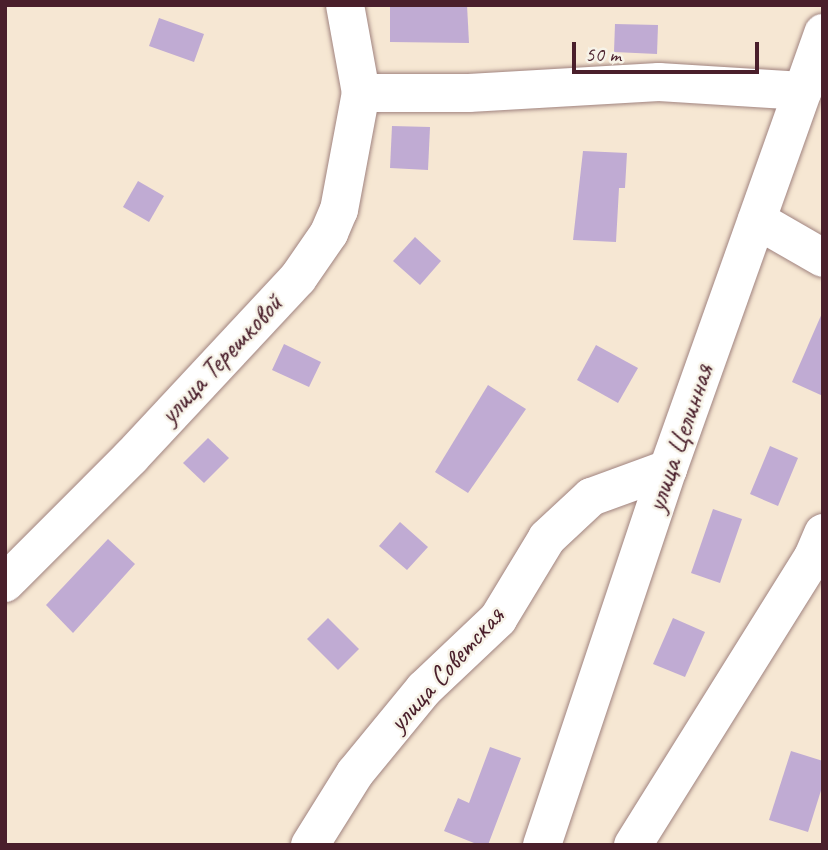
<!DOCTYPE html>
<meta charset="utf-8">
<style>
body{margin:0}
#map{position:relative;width:828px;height:850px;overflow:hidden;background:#f6e7d3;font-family:Caveat,sans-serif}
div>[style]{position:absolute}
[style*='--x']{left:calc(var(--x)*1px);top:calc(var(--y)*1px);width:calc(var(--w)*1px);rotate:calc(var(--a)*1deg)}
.building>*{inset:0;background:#c0abd3}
.roads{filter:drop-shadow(0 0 2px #a0837f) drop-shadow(0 0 2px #a0837f)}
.minor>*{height:38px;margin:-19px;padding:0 19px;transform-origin:19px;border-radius:19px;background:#fff}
span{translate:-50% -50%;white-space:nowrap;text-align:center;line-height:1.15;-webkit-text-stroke:5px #f7f3e8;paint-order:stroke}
.street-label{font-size:28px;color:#4a1f2b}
.frame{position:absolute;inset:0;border:7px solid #4a1f2b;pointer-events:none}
.scale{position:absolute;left:572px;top:42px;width:187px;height:32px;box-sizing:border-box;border:4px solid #4a1f2b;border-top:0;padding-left:9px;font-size:21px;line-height:24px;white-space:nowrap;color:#4a1f2b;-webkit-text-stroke:5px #f7f3e8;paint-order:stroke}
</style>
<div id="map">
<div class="building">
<div style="clip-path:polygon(390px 5px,467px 5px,469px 43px,390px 42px)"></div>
<div style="clip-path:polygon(159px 18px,204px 34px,194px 62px,149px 46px)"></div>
<div style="clip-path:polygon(615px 24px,658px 25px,657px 54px,614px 52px)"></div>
<div style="clip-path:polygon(392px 126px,430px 127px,428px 170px,390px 168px)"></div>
<div style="clip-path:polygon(583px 151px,627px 153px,625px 188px,619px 188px,616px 242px,573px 240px)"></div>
<div style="clip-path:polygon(138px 181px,164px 196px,149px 222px,123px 207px)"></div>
<div style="clip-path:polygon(415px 237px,441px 261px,420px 285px,393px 261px)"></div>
<div style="clip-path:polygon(823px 311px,823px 396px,792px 382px)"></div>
<div style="clip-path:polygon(284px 344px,321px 362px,309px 387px,272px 370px)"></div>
<div style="clip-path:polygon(596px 345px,638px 368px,618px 403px,577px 380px)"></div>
<div style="clip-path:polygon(488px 385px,526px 409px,468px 493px,435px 472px)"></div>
<div style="clip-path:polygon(208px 438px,229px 458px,204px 483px,183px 463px)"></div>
<div style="clip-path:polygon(770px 446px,798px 458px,778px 506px,750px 494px)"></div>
<div style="clip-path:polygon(713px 509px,742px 519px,720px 583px,691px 573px)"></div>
<div style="clip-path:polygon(400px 522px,428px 547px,407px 570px,379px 546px)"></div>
<div style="clip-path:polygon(108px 539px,135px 564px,73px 633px,46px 605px)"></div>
<div style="clip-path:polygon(328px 618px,359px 649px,338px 670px,307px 639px)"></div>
<div style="clip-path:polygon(673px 618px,705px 632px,685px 677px,653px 664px)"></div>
<div style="clip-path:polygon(490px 747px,521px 758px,488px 845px,479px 845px,444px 831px,458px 798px,469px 803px)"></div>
<div style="clip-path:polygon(791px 751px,823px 761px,823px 784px,808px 832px,769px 820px)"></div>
</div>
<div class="roads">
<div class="minor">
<div style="--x:361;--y:93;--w:108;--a:0"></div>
<div style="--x:469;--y:93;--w:190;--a:-3.3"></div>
<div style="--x:659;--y:82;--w:144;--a:3.6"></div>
<div style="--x:757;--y:220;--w:76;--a:29.9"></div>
<div style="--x:5;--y:583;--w:178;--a:-45"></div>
<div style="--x:131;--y:457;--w:245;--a:-47"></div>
<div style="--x:298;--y:278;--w:55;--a:-55.4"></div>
<div style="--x:329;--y:233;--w:25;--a:-67"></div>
<div style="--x:339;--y:210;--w:119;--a:-79.4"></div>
<div style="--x:361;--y:93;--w:89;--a:-100.3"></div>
<div style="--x:310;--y:845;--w:85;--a:-58"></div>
<div style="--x:355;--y:773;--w:109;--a:-50.6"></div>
<div style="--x:424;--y:689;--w:102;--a:-43.4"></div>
<div style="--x:498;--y:619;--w:95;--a:-58.8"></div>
<div style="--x:547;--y:538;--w:60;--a:-43"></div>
<div style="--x:591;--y:497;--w:82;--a:-20"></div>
<div style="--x:542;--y:845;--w:397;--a:-71.5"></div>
<div style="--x:668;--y:469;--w:463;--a:-70.4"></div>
<div style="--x:633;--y:845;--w:340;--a:-58"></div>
<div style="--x:813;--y:557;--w:26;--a:-67"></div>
</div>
</div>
<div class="street-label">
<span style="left:221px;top:359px;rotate:-47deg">улица Терешковой</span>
<span style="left:680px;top:438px;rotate:-71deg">улица Целинная</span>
<span style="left:446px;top:669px;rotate:-48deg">улица Советская</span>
</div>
<div class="frame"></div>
<div class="scale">50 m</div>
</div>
